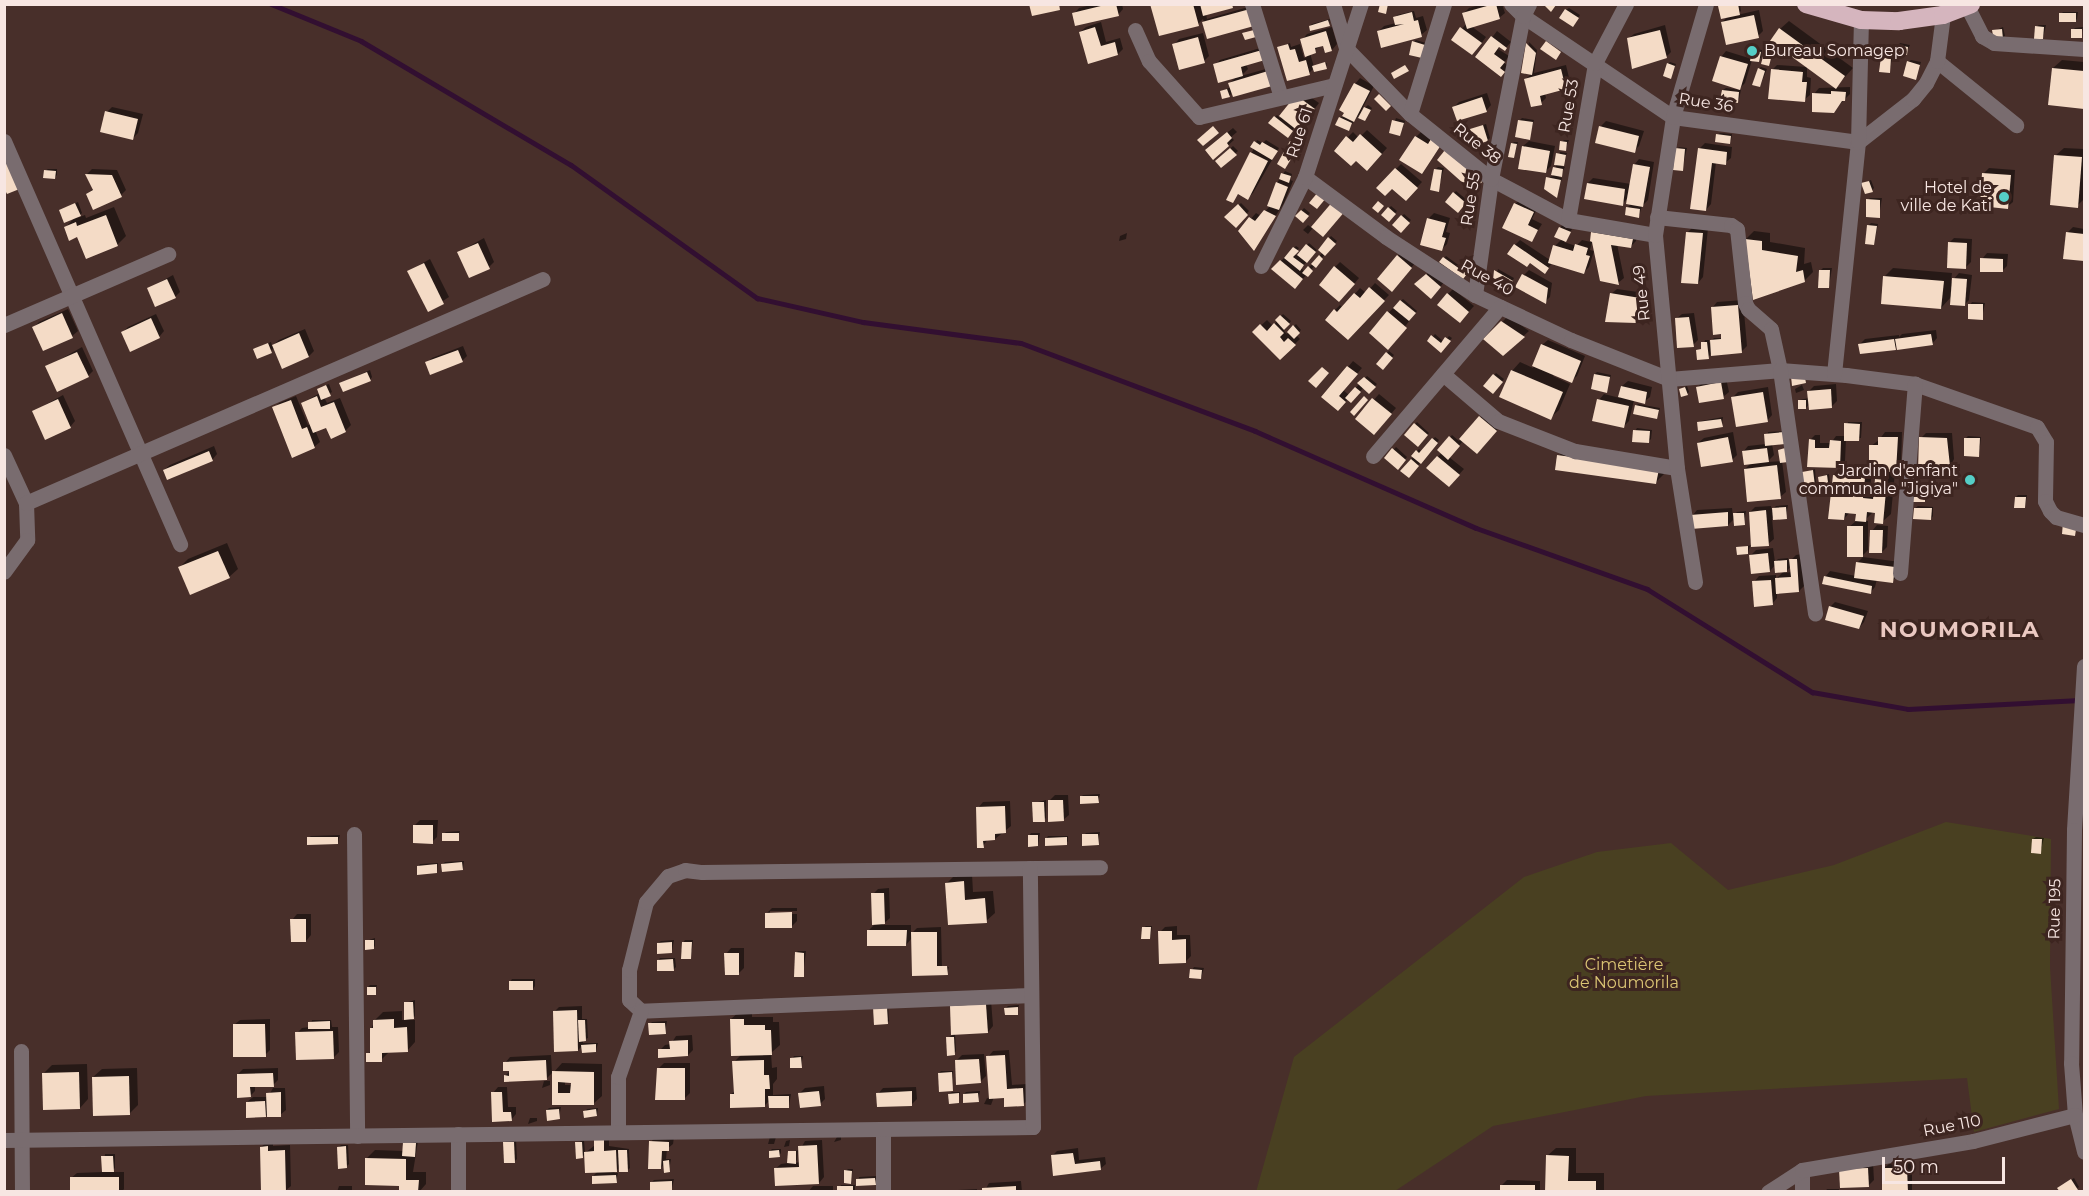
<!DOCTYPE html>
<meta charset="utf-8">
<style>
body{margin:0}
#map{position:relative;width:2089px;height:1196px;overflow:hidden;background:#482f2a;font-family:Montserrat,sans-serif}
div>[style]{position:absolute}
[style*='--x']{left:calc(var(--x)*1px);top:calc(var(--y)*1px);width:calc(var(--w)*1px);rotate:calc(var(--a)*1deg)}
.green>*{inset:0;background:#494021}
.shadow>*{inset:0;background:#0007}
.stream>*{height:5px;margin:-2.5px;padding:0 2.5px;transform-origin:2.5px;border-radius:2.5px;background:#320f31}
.building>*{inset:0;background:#f4dbc6}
.minor>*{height:15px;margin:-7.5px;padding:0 7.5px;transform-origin:7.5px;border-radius:7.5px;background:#796c6f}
.highway>*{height:18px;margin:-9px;padding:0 9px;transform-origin:9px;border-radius:9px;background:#d5b5be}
.dots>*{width:16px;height:16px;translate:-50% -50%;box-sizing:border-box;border:3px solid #3d2520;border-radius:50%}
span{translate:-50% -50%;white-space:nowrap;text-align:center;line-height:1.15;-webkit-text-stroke:6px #3d2520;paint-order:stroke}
.poi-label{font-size:16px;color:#f7e6e2}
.left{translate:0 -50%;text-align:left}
.right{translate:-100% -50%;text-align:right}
.street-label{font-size:16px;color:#f7e6e2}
.park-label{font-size:16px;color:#dbc574}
.district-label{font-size:22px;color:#eac8c1;font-weight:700;letter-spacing:1.5px}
.frame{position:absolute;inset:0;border:6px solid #f7e6e2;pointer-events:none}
.scale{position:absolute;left:1882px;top:1157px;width:123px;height:27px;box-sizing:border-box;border:3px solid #f7e6e2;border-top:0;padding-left:8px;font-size:18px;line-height:21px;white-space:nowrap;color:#f7e6e2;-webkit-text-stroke:4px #3d2520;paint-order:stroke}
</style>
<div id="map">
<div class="green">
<div style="clip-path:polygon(1946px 822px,2051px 839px,2050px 967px,2059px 1109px,1974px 1132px,1967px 1078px,1646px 1096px,1493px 1126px,1395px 1191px,1256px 1192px,1294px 1057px,1524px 877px,1597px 852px,1671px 843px,1728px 890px,1834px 865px)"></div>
</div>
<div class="shadow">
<div style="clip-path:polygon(1095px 4px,1122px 4px,1123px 9px,1118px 15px,1074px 14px,1079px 8px)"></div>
<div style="clip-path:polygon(1152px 4px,1234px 4px,1206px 14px,1207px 19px,1255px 5px,1208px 37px,1203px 19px,1198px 24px)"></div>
<div style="clip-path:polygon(1483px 4px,1502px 4px,1505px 13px,1499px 18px,1471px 26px,1486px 37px,1478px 48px,1453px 39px,1467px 23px,1464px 13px,1469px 8px)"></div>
<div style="clip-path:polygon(1722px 4px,1740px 4px,1741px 11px,1737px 15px,1759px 10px,1763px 31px,1758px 36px,1722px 22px,1730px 15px,1720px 6px)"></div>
<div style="clip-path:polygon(1569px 8px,1580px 15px,1575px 23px,1566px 10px)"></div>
<div style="clip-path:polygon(1414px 11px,1416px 18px,1423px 16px,1427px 30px,1421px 35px,1378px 32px,1384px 26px,1396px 23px,1397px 15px)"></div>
<div style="clip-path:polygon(2063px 12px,2078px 12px,2077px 19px,2075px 21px,2061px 14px)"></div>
<div style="clip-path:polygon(1330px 19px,1329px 24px,1310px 26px,1312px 24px)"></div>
<div style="clip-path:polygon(1789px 21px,1853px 68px,1836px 87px,1780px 29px)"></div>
<div style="clip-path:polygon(1101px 22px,1106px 42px,1120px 38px,1123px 49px,1118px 54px,1089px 62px,1080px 32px,1086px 27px)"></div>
<div style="clip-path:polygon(1665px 25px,1671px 52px,1666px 57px,1628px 39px,1634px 34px)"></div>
<div style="clip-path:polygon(2039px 25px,2046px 25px,2043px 38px,2036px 27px)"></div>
<div style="clip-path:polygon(1332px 27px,1337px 44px,1332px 50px,1324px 44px,1310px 53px,1314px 67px,1327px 63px,1326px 67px,1314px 68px,1309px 73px,1278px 48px,1290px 43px,1291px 47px,1300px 44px,1304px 58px,1307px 57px,1302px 40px,1307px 34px)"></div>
<div style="clip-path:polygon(2003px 27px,2005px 36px,2002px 38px,1994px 31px)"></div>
<div style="clip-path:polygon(2083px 27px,2081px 37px,2073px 30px,2075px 28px)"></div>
<div style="clip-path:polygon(1497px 31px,1511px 42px,1505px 49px,1500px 46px,1498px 49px,1509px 56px,1504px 63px,1509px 66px,1501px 75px,1477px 57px)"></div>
<div style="clip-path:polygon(1203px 33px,1209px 56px,1204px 61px,1174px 45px,1179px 39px)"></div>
<div style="clip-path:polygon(1416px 40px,1426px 43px,1423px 54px,1414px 42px)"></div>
<div style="clip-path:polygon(1529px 42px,1537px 50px,1534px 73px,1566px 65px,1570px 82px,1565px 88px,1545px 93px,1546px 98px,1541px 103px,1526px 79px,1532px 73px,1523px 71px)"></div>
<div style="clip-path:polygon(1900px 43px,1910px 45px,1906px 53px,1898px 46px)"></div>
<div style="clip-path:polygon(1770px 44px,1775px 45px,1768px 65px,1768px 46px)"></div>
<div style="clip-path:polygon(1267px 46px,1246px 64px,1248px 69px,1241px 76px,1273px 67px,1276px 79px,1233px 92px,1229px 96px,1222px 91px,1231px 87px,1230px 83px,1237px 76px,1215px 65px,1220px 60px)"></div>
<div style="clip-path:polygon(1756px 49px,1762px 50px,1761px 58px,1752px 60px,1745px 83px,1740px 88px,1721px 57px,1726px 51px,1752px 59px)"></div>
<div style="clip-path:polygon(1885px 55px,1893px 56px,1889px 71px,1882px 57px)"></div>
<div style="clip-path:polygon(1911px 60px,1921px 62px,1916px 78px,1908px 62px)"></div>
<div style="clip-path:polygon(2062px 60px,2084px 62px,2084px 107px,2050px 104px,2053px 68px)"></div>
<div style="clip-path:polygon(1670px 62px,1676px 64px,1670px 77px,1668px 64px)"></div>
<div style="clip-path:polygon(1777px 65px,1807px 67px,1807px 77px,1811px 78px,1810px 95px,1804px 100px,1772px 70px)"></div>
<div style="clip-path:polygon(1761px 67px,1767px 69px,1760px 86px,1759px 69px)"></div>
<div style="clip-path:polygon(1360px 78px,1374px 86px,1361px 111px,1368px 105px,1372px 108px,1367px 117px,1362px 111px,1348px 129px,1340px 118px,1344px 116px,1355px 84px)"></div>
<div style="clip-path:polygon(1850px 87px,1850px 94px,1839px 105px,1814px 94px,1819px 88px)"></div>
<div style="clip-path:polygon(1726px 88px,1741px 90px,1739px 99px,1737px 101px,1723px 90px)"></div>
<div style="clip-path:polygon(1487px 93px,1491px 105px,1486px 111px,1454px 107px,1459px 102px)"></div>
<div style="clip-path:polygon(1306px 94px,1319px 103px,1304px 123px,1295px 126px,1290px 134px,1270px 123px,1277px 115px,1280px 118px,1292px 102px)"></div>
<div style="clip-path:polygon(112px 107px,143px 114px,138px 133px,133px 138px,107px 112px)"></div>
<div style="clip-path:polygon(1396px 118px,1405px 121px,1400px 135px,1391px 132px)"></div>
<div style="clip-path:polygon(1522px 118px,1534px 120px,1529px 138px,1520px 120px)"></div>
<div style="clip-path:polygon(1606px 121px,1644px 131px,1639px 146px,1634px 151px,1601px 126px)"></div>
<div style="clip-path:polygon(1486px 124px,1490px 138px,1488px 140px,1472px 129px)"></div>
<div style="clip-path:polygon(1233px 128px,1237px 132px,1231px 137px,1234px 140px,1214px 158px,1212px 145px)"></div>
<div style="clip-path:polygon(1367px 130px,1387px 148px,1373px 164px,1348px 137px,1353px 132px,1359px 138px)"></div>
<div style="clip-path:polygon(1421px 132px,1445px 140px,1422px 172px,1416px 137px)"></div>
<div style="clip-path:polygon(1720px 133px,1732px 134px,1731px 140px,1729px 142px,1717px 135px)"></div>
<div style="clip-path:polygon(1257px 140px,1263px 143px,1266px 140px,1279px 148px,1253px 193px,1248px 198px,1239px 193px,1232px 202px)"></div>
<div style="clip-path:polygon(1294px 140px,1300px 144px,1287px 165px,1291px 142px)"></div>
<div style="clip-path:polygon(1564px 140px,1569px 140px,1565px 150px,1562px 142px)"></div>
<div style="clip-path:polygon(1529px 141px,1555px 146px,1551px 166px,1545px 172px,1523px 146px)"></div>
<div style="clip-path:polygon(1514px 142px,1518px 142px,1514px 156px,1512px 144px)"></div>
<div style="clip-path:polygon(1705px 143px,1732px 147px,1731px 158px,1725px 163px,1716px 162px,1711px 204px,1706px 210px,1699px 149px)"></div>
<div style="clip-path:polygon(1233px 146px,1238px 151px,1221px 166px,1217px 161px)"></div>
<div style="clip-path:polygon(1679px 147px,1687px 148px,1682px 170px,1677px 149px)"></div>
<div style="clip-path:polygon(2064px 148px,2084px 149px,2084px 199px,2077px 206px,2055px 156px)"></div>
<div style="clip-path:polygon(1560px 152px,1567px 153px,1561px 166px,1565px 167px,1559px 177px,1562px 178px,1557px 196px,1548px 178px,1553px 176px)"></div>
<div style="clip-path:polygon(1639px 159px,1654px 162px,1648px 200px,1642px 206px,1639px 216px,1628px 207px,1631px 204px,1628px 198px,1622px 204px,1588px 183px,1593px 178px,1631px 184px,1634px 165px)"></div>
<div style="clip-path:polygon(1401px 164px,1422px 182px,1406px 199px,1392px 187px,1396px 169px)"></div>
<div style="clip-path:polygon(1438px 167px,1444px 168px,1438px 190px,1435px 170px)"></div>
<div style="clip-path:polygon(1989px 168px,2015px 170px,2013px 202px,2007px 207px,1984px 173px)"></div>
<div style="clip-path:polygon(48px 169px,57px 169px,57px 175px,55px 177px,45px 171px)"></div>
<div style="clip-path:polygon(92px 169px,117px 170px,126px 190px,121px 195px,87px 194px,94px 188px,87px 174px)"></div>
<div style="clip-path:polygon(1285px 171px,1292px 174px,1290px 180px,1293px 181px,1284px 203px,1254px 249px,1240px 231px,1256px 213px,1261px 216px,1270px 206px,1277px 183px)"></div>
<div style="clip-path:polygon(1871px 180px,1874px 188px,1872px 190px,1863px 184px)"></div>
<div style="clip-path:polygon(1456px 191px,1467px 200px,1458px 211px,1447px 201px)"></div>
<div style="clip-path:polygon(1870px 198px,1882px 198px,1879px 216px,1868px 200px)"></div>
<div style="clip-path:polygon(1521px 199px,1538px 207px,1532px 219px,1542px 224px,1532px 240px,1515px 204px)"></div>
<div style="clip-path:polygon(1335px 201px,1308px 234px,1303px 230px,1308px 225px,1312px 228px)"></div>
<div style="clip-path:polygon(78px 202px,82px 213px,77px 218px,85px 215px,86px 218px,114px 207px,126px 236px,117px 245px,78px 235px,66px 227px,76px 216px,61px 210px)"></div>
<div style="clip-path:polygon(1241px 203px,1249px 211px,1236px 226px,1226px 217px)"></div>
<div style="clip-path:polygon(1391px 206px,1397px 211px,1389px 220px,1383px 215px)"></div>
<div style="clip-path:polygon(1304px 208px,1310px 213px,1303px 221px,1297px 216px)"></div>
<div style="clip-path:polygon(1434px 213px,1450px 218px,1446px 232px,1450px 233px,1447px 244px,1442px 249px,1428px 219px)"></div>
<div style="clip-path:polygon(1404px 214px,1411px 220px,1400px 231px,1394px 225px)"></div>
<div style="clip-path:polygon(1871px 223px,1878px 224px,1874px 243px,1869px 225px)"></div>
<div style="clip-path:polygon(1562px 225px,1572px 229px,1564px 242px,1576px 246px,1582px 240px,1591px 242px,1593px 233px,1598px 227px,1637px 234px,1636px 241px,1631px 246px,1617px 244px,1624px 278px,1618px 283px,1593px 239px,1590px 250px,1594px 251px,1589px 267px,1584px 272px,1553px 262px,1545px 272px,1515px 245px,1520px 240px,1550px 260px,1555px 246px,1562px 239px,1556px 236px)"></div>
<div style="clip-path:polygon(1693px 227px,1708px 228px,1703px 277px,1698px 283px,1688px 232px)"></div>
<div style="clip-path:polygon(2073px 227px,2084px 229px,2084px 259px,2065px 257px,2067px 233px)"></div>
<div style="clip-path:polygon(1754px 231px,1770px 233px,1770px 242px,1805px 248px,1804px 264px,1811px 262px,1813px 272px,1804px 281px,1746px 239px)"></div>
<div style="clip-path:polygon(1127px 233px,1126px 239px,1119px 241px,1120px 236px)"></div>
<div style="clip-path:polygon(1331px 236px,1337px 241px,1300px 282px,1281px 261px,1296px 246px,1299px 248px,1294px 254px,1298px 256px,1309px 243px,1317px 250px,1301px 268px,1305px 272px,1323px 252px,1320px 249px)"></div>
<div style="clip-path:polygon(484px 238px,494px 262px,489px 267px,459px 252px)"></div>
<div style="clip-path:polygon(1954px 238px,1972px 239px,1971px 262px,1966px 267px,1949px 243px)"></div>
<div style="clip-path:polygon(1403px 251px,1416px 262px,1397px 284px,1398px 256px)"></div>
<div style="clip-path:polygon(1987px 253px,2008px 254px,2007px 266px,2002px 271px,1982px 259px)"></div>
<div style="clip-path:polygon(1446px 256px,1468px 272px,1463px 277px,1441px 262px)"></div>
<div style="clip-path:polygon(430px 259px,449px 297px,429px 310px,409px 271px)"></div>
<div style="clip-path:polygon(1340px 262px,1359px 278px,1345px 295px,1335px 267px)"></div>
<div style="clip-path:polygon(1823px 268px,1832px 268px,1829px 286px,1821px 270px)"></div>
<div style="clip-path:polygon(1893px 268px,1952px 273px,1951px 282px,1959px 273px,1972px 275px,1969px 300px,1964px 305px,1952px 296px,1941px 308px,1885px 276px)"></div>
<div style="clip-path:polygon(1498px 269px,1514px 278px,1510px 286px,1495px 280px)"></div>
<div style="clip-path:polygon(1432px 270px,1445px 281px,1436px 292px,1421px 279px)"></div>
<div style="clip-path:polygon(1529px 270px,1552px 283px,1550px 297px,1545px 302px,1524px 275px)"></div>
<div style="clip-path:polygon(173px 275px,180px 292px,175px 297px,149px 288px)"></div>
<div style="clip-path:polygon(1375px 283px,1389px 295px,1353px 332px,1335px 310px,1340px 305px,1343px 308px,1360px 288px,1366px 293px)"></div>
<div style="clip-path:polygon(1453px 289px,1474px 306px,1465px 316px,1448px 294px)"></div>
<div style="clip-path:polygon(1617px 289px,1645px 293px,1641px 317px,1636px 322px,1611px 294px)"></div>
<div style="clip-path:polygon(1403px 299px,1417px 311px,1393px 342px,1388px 313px)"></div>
<div style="clip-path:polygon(1743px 300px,1747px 346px,1741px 352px,1711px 354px,1708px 357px,1698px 350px,1703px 348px,1705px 340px,1709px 340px,1709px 343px,1714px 338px,1723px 338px,1712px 308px,1717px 302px)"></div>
<div style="clip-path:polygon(1972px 302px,1985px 303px,1982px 318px,1970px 305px)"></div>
<div style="clip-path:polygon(68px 309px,78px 331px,72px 336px,44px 349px,34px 327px,39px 322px)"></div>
<div style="clip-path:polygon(1694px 313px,1698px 340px,1693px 345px,1676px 319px,1682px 314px)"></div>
<div style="clip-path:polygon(156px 314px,164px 331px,159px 337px,123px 332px,128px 327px)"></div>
<div style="clip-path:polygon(1283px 314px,1291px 321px,1284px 331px,1287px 334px,1296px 324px,1301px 330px,1296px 335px,1300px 339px,1280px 358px,1254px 332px,1267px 320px,1273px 326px)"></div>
<div style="clip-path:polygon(1508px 316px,1529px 331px,1503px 354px,1486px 339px)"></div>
<div style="clip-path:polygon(305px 329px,314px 351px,309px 356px,283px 367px,275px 348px,258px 357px,257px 348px,271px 342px,272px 346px,279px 340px)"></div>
<div style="clip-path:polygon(1936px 330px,1937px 338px,1932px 344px,1898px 345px,1895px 348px,1860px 344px,1865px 339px,1899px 335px,1899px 337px,1902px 334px)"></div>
<div style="clip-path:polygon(1435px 334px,1444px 342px,1449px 336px,1452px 338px,1441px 351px,1429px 341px)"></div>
<div style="clip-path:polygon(1548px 340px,1585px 356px,1577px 376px,1571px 381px,1554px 374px,1553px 376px,1570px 384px,1559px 410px,1550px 418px,1512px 371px,1520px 362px,1533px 368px,1542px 345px)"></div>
<div style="clip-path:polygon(463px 346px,467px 356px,462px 361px,427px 363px,432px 358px)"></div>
<div style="clip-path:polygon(82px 347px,93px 371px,88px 376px,47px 367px)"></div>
<div style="clip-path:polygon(1389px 351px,1394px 355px,1383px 368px,1378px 364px)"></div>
<div style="clip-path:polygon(1353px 361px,1362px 368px,1343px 390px,1349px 395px,1367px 376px,1377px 384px,1369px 392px,1364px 387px,1351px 401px,1348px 399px,1338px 409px,1323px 397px)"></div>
<div style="clip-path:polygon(370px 370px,372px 377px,370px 380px,341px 383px)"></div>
<div style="clip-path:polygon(1597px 372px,1611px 375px,1606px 391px,1595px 374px)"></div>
<div style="clip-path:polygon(1496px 373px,1504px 379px,1493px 392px,1485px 386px)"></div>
<div style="clip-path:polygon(1726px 378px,1729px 392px,1723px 397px,1698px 387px,1703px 382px)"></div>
<div style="clip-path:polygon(1628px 381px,1652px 387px,1650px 397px,1644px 402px,1634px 400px,1629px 421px,1624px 426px,1599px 400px,1604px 394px,1620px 398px,1622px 386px)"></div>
<div style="clip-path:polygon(329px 384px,332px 392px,324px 397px,327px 403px,340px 398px,351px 425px,345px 431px,327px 426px,315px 430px,320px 442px,314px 447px,274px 408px,279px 403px,296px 396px,308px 425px,311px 424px,302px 403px,320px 393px,321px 387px)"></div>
<div style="clip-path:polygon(1836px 384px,1837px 401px,1831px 407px,1810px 403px,1806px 408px,1799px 400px,1809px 398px,1809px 391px,1814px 386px)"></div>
<div style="clip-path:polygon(1802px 385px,1804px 390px,1796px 393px,1795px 389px)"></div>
<div style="clip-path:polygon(1687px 386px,1689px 392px,1687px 394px,1680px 389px)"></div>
<div style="clip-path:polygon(1768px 387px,1772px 415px,1767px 421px,1733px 397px,1738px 392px)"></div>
<div style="clip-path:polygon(1379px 394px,1396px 408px,1379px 428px,1357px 419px)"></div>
<div style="clip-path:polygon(63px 395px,75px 421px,70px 427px,34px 411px)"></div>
<div style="clip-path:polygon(1638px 404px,1660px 408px,1658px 415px,1656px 418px,1636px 406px)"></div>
<div style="clip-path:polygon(1485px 412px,1501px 425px,1482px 447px,1463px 441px,1449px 457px,1464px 469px,1454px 480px,1438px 457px,1442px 452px,1439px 450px,1452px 435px,1459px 441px)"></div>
<div style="clip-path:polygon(1723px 417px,1722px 426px,1699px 423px,1701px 421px)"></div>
<div style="clip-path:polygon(1417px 422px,1429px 433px,1418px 445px,1406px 435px)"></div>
<div style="clip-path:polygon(1848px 422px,1862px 422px,1861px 438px,1846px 439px,1845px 461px,1839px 467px,1872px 470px,1870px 490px,1875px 490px,1876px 479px,1885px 471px,1871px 446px,1879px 440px,1885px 432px,1902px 432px,1901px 465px,1895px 472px,1891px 514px,1882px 522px,1877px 511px,1873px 512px,1864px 521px,1868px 521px,1868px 550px,1863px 555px,1849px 527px,1856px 521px,1857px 513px,1850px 512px,1844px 519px,1833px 491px,1829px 494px,1819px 477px,1829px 474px,1831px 491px,1834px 475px,1842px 467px,1809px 465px,1810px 440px,1815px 435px,1820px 435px,1820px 443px,1831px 443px,1836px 436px,1845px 436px)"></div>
<div style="clip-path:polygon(1637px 428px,1652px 430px,1651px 439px,1648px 442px,1635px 431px)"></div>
<div style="clip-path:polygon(1786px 431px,1772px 444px,1774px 455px,1767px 462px,1782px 461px,1780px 450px,1787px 447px,1782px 461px,1786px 492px,1780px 497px,1745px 469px,1752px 462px,1743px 452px,1748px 446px,1766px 444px,1768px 432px)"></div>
<div style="clip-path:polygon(1733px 432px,1737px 455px,1732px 460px,1698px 443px,1704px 438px)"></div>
<div style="clip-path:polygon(1926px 433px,1952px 433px,1954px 459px,1945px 476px,1921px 438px)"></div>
<div style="clip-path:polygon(1968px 436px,1981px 437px,1979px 455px,1966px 438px)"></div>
<div style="clip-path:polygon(1435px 437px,1439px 440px,1409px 476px,1402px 471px,1419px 449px,1422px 452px)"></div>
<div style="clip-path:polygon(214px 446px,217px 454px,212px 460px,164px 470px,170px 465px)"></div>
<div style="clip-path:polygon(1396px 447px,1407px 457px,1398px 468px,1386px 458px)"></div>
<div style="clip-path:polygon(1567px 447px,1666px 461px,1664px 474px,1656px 482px,1559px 456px)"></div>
<div style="clip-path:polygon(1815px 469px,1816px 482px,1814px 484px,1804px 473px)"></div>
<div style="clip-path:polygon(1917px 492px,1927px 493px,1927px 498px,1924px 501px,1914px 495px)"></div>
<div style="clip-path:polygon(2018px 495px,2027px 495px,2025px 507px,2016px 497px)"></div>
<div style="clip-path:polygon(1788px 505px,1786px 517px,1772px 518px,1774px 539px,1768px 544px,1750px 546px,1748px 553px,1738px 548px,1752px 545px,1750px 512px,1755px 507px,1771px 506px,1772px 510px,1776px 506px)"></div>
<div style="clip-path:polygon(1918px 506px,1933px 507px,1933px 516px,1931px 519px,1915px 508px)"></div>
<div style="clip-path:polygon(1732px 508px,1733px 516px,1737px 512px,1746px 511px,1744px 524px,1735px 518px,1728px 525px,1692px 516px,1697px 510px)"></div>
<div style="clip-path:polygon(1877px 525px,1888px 526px,1887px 547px,1882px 552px,1872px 531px)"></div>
<div style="clip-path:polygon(227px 543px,238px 569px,229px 577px,180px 567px,188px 559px)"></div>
<div style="clip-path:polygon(evenodd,1773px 548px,1775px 562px,1778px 559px,1788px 558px,1789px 562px,1796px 555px,1802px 554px,1804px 586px,1799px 591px,1777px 592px,1777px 598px,1772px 604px,1754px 582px,1759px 576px,1776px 575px,1776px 579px,1784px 571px,1776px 564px,1770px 571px,1751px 555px,1756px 550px,1773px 548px,1791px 566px,1792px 572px,1785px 573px,1791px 566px)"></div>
<div style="clip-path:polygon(1863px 557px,1900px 562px,1898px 576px,1892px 581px,1877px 579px,1875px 587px,1870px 593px,1825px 577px,1830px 571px,1856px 576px,1857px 563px)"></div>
<div style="clip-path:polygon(1835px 602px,1868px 611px,1864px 622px,1859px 628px,1830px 607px)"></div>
<div style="clip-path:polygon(1100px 794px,1098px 802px,1081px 797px,1083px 795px)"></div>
<div style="clip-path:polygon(1055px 795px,1068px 795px,1069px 815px,1063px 820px,1049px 801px)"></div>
<div style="clip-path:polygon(1046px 800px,1046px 818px,1044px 820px,1034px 803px)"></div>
<div style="clip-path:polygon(1010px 801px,1011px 826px,995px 839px,988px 839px,983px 846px,978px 808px,983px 802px)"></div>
<div style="clip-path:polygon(420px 820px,438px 820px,437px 837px,432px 842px,415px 825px)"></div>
<div style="clip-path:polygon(460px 831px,458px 839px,443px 834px,446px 832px)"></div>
<div style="clip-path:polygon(1100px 832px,1098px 843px,1084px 835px,1086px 833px)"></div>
<div style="clip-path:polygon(1031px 833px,1040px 833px,1038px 845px,1029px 836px)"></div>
<div style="clip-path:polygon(340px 835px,338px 843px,308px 838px,311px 836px)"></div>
<div style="clip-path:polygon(1048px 836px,1068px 836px,1068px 841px,1066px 844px,1046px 839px)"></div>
<div style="clip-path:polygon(2036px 837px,2044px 838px,2040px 853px,2033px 839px)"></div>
<div style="clip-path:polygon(464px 861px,463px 869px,443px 864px,445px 862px)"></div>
<div style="clip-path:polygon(438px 863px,437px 872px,418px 867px,420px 864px)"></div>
<div style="clip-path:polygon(972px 874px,973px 892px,993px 891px,995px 913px,986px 921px,947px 883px,955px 875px)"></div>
<div style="clip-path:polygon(889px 888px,890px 918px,882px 925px,911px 925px,911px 934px,917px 928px,941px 927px,942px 968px,949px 967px,947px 973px,939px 974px,912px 938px,906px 945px,868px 931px,874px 925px,873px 894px,878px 889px)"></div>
<div style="clip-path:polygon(772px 908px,797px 908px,797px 911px,770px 911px,770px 914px,797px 914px,797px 921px,792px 926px,766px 914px)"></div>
<div style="clip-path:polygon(297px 914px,311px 914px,311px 935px,306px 941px,292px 920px)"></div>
<div style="clip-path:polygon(1146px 926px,1152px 926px,1150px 938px,1143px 928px)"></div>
<div style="clip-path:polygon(1177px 926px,1177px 935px,1190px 935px,1191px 956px,1185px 962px,1160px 932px,1165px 927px)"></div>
<div style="clip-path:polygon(375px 938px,375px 946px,373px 948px,366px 941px)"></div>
<div style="clip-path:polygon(674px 940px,672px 951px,658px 943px,661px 941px)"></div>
<div style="clip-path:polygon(685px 940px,693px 940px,691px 958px,683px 943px)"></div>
<div style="clip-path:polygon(731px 948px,744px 948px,744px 968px,739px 973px,726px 954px)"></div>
<div style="clip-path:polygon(798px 951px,806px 951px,803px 975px,796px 953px)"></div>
<div style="clip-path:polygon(660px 958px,675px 958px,676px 967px,674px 969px,658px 961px)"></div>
<div style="clip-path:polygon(1194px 967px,1204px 968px,1201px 978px,1192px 970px)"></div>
<div style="clip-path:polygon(512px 979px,535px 979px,535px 986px,533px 989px,510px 982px)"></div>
<div style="clip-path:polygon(370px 985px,377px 985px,375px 993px,368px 987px)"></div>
<div style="clip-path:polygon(415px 1000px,415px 1016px,411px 1020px,415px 1020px,415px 1042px,407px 1051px,390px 1051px,381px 1060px,368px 1054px,372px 1050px,371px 1029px,375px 1020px,383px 1012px,402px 1011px,402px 1020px,406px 1020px,405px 1003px)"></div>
<div style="clip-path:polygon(991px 1000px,993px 1026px,988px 1032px,955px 1034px,956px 1051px,954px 1054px,947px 1038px,953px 1035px,951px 1007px,957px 1002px)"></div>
<div style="clip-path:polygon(888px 1005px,889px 1021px,887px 1023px,875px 1008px)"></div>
<div style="clip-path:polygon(1019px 1005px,1017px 1013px,1006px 1008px,1008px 1006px)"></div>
<div style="clip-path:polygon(582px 1006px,582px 1019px,587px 1019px,588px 1038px,583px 1040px,583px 1043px,598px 1043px,596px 1051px,583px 1045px,578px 1050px,554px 1012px,559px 1007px)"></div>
<div style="clip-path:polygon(740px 1011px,752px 1011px,752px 1017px,773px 1017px,773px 1022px,779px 1022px,780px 1045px,771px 1053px,772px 1068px,777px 1067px,777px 1079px,773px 1084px,773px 1095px,791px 1094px,789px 1106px,770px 1100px,765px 1105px,731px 1094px,735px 1091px,734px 1062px,742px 1054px,731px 1019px)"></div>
<div style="clip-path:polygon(270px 1019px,270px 1050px,265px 1055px,234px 1025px,240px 1020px)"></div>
<div style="clip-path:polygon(312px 1020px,331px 1020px,332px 1027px,338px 1027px,339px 1052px,333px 1058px,297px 1033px,302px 1028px,310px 1027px)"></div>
<div style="clip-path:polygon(667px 1021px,665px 1033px,650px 1024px,652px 1022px)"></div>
<div style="clip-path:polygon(692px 1035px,693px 1050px,688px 1055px,660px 1050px,665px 1045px,671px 1044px,676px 1036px)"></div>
<div style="clip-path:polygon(1009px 1050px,1012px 1085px,1027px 1084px,1028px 1099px,1023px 1105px,1005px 1096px,994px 1097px,991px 1105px,984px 1104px,987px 1098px,990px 1099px,988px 1057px,993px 1051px)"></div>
<div style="clip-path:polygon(984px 1054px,986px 1076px,980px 1082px,956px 1061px,962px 1055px)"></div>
<div style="clip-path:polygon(551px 1055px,552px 1073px,546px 1079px,505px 1076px,512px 1069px,505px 1063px,510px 1057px)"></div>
<div style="clip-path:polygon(794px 1056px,803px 1056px,801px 1066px,792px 1059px)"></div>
<div style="clip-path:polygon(evenodd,562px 1063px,602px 1064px,602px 1096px,593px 1104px,553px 1103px,554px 1072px,562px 1063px,565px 1081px,573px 1082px,572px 1085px,565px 1085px,565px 1081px)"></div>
<div style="clip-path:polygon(664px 1063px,690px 1063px,690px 1093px,685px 1098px,659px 1068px)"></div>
<div style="clip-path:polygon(87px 1064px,88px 1099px,80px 1108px,44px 1073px,52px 1065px)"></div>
<div style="clip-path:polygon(137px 1068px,138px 1105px,129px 1114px,93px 1077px,102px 1069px)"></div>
<div style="clip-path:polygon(278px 1068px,278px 1080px,273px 1085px,255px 1086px,255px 1091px,250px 1096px,238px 1074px,243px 1069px)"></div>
<div style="clip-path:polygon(941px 1071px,953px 1071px,952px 1089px,939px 1073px)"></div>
<div style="clip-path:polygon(544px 1081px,550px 1081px,550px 1085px,542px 1088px)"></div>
<div style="clip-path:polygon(824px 1086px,825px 1099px,820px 1104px,800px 1093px,805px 1088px)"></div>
<div style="clip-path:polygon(498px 1087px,507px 1087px,508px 1107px,516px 1107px,516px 1114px,511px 1120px,494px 1120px,493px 1093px)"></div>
<div style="clip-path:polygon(916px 1087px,917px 1099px,912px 1104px,878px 1094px,883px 1088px)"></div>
<div style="clip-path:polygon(273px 1088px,285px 1088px,286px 1110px,280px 1115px,247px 1116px,247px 1102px,253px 1097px,268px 1097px)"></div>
<div style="clip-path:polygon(980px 1091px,978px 1101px,964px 1094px,966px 1092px)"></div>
<div style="clip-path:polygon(952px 1092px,960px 1092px,958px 1102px,949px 1094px)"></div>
<div style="clip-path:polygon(561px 1107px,559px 1118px,547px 1110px,549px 1108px)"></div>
<div style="clip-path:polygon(598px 1108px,597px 1115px,585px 1112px,587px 1109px)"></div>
<div style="clip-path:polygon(530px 1118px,537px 1118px,537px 1121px,528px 1124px)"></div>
<div style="clip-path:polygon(609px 1134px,609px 1146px,629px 1149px,630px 1168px,628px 1170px,621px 1166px,614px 1173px,618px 1173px,616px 1181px,593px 1176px,598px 1171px,585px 1154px,582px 1157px,577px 1143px,584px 1140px,585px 1153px)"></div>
<div style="clip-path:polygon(656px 1136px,674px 1137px,673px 1144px,667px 1149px,666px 1159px,671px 1159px,669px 1171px,665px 1163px,661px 1168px,651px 1142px)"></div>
<div style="clip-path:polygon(770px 1137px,776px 1137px,774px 1144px,768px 1144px)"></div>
<div style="clip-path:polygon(837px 1137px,841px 1137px,841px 1140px,834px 1142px)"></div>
<div style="clip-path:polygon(507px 1140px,516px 1140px,517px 1159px,515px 1161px,504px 1143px)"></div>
<div style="clip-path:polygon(790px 1140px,789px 1146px,784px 1147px,786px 1141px)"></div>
<div style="clip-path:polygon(evenodd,822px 1140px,824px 1177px,819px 1183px,775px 1169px,781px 1164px,788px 1163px,789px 1152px,800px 1150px,805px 1141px,822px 1140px,798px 1150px,801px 1162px,794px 1163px,797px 1160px,798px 1150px)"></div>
<div style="clip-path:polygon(418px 1141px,413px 1172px,426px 1172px,426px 1184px,419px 1192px,401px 1192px,401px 1184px,367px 1158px,375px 1150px,404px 1151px,404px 1142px)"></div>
<div style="clip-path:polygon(267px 1142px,273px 1142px,273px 1146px,290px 1145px,291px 1186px,285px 1191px,261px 1147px)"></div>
<div style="clip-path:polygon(341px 1145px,348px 1145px,349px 1164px,346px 1167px,339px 1147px)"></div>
<div style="clip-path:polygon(1078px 1148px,1079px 1160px,1105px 1157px,1106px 1164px,1100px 1169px,1054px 1174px,1052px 1156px,1057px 1151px)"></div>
<div style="clip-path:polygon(1556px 1148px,1576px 1148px,1576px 1173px,1604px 1173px,1604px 1192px,1547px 1192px,1547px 1156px)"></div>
<div style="clip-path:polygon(772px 1149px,781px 1149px,781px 1153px,779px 1156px,770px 1151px)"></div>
<div style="clip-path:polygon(105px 1154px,115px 1154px,115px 1168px,111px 1172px,124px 1172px,124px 1189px,122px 1192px,72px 1192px,71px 1178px,77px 1173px,103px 1172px)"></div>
<div style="clip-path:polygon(1873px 1163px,1874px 1180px,1868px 1186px,1846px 1164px)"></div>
<div style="clip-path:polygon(1912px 1163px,1912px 1192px,1884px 1192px,1883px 1169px,1889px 1164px)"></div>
<div style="clip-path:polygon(848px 1169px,853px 1169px,850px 1182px,846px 1171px)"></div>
<div style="clip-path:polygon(877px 1176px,875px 1184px,855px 1185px,855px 1192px,839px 1192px,841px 1185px,858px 1185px,859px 1177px)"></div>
<div style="clip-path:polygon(2074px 1178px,2079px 1187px,2073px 1192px,2061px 1192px,2061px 1186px)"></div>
<div style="clip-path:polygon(674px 1179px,672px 1188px,652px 1182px,654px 1180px)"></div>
<div style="clip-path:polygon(1507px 1180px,1540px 1181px,1540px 1192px,1501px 1192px,1501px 1186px)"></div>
<div style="clip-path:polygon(1021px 1181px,1022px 1192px,984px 1192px,989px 1183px)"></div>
<div style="clip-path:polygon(339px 1186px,352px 1186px,352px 1191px,337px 1192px)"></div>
<div style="clip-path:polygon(813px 1186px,833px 1186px,833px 1192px,808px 1192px)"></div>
<div style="clip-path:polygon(977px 1189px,977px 1192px,957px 1192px,958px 1190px)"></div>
<div style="clip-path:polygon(1827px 1189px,1839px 1189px,1839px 1192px,1825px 1192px)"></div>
</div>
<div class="stream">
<div style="--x:271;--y:4;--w:97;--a:22.3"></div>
<div style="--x:361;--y:41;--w:244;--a:30.6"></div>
<div style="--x:571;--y:165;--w:229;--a:35.6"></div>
<div style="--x:757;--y:298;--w:109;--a:12.8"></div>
<div style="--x:863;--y:322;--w:159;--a:7.6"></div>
<div style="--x:1021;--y:343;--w:250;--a:20.6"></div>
<div style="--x:1255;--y:431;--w:241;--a:23.7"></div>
<div style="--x:1476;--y:528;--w:182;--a:19.6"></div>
<div style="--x:1647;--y:589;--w:195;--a:32"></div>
<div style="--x:1812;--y:692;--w:97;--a:10"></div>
<div style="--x:1908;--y:709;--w:172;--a:-3"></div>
</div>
<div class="building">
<div style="clip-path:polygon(1029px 4px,1059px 4px,1060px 10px,1032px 16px)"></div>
<div style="clip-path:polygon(1109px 4px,1116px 4px,1119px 16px,1075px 26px,1072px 13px)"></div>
<div style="clip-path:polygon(1150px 4px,1193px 4px,1199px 26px,1159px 36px)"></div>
<div style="clip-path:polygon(1200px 4px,1232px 4px,1233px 8px,1203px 16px)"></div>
<div style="clip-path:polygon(1380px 4px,1388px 4px,1386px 14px,1378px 12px)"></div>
<div style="clip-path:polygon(1494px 4px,1496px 4px,1500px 19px,1467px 29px,1462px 13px)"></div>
<div style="clip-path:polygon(1543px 4px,1554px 4px,1556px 5px,1551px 12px)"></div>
<div style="clip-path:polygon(1738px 4px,1740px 15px,1721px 19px,1718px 6px)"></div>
<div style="clip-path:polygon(1250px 9px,1254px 26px,1207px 39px,1202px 22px)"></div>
<div style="clip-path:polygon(1565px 9px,1579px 18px,1573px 27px,1559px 18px)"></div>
<div style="clip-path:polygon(1412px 12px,1414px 21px,1418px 20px,1422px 37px,1381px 48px,1377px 31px,1404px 24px,1395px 25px,1393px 17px)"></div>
<div style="clip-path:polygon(2059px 13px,2076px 13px,2076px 22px,2059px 22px)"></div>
<div style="clip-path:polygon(1754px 15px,1759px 38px,1726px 45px,1721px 22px)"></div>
<div style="clip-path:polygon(1328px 20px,1330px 26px,1310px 31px,1309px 26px)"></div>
<div style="clip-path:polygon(2035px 26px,2044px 27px,2043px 39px,2034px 39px)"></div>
<div style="clip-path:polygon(1095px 27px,1101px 46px,1115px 42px,1118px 55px,1088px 64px,1079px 32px)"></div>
<div style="clip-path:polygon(1460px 27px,1482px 43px,1472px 55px,1451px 40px)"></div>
<div style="clip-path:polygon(1779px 28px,1845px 76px,1836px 89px,1770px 41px)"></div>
<div style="clip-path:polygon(2002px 29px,2003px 39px,1994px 41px,1992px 30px)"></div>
<div style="clip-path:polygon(2071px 29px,2082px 29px,2082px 38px,2071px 38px)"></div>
<div style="clip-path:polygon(1254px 30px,1256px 37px,1245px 40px,1242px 33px)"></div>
<div style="clip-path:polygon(1660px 30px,1667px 58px,1632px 69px,1627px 38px)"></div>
<div style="clip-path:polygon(1326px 31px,1332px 51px,1325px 53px,1323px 46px,1315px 48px,1316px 53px,1305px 57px,1300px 39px)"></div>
<div style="clip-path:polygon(1491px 36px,1507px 48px,1505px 51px,1499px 47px,1494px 54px,1505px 62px,1500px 68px,1505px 72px,1501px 77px,1475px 57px)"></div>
<div style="clip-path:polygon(1198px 37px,1205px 63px,1179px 70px,1172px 44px)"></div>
<div style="clip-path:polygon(1412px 41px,1425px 45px,1422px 58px,1409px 55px)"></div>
<div style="clip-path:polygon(1546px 41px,1561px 52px,1556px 60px,1540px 49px)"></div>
<div style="clip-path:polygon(1526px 43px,1536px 53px,1532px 75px,1521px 73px)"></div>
<div style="clip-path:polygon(1288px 44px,1290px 50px,1295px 49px,1299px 62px,1306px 60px,1310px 75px,1287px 81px,1277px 47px)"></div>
<div style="clip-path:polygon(1766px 45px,1774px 47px,1769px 66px,1761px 64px)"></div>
<div style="clip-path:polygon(1896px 45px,1908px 47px,1907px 55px,1895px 53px)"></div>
<div style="clip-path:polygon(1262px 50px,1265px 60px,1241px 67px,1243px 76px,1218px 83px,1213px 64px)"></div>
<div style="clip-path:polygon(1752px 50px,1761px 52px,1759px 62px,1750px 61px)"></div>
<div style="clip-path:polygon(1720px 56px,1748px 64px,1740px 90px,1712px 81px)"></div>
<div style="clip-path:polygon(1881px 57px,1891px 58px,1890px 73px,1879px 72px)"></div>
<div style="clip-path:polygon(1907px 61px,1920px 65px,1916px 80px,1903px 76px)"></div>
<div style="clip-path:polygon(1325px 62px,1327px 69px,1314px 72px,1312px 66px)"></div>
<div style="clip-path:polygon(1667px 63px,1675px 66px,1671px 79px,1663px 76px)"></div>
<div style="clip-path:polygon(1405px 65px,1409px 71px,1394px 79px,1391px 73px)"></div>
<div style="clip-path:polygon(1758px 68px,1765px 71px,1760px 87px,1752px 85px)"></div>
<div style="clip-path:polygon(2052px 68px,2084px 71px,2084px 109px,2048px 105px)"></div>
<div style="clip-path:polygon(1561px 69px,1566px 89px,1540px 96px,1542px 105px,1531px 107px,1524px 79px)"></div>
<div style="clip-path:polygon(1771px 69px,1803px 72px,1802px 82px,1807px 82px,1805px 102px,1768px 99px)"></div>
<div style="clip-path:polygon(1268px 71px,1272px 86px,1233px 97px,1228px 83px)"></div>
<div style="clip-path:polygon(1354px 83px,1370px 91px,1354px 122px,1342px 116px,1344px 113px,1339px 110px)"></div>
<div style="clip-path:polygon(1227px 89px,1230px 97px,1222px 99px,1220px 91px)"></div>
<div style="clip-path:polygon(1722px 90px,1739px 92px,1738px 103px,1720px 100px)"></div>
<div style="clip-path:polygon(1831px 91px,1846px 92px,1845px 101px,1842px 101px,1834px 113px,1812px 112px,1812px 93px,1831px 94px)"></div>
<div style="clip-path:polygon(1379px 94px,1391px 106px,1386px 111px,1374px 99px)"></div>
<div style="clip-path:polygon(1482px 97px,1487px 112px,1457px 121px,1452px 107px)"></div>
<div style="clip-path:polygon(1300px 98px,1315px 109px,1298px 131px,1279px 116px,1291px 101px)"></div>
<div style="clip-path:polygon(1364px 107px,1371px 110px,1365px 121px,1358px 118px)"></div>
<div style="clip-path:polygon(105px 111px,138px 119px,133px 140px,100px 132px)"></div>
<div style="clip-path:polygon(1274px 116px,1293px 131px,1288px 138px,1268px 123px)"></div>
<div style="clip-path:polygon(1339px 117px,1352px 123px,1349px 131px,1335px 125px)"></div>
<div style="clip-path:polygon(1392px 120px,1404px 123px,1400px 136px,1389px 133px)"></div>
<div style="clip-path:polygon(1518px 120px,1533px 122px,1530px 140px,1515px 137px)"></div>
<div style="clip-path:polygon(1483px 125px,1488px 141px,1475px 145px,1470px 129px)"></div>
<div style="clip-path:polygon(1213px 126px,1219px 133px,1203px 146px,1197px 140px)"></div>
<div style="clip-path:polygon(1599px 126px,1639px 136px,1635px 153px,1595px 143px)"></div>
<div style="clip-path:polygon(1227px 132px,1232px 138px,1227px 143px,1229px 146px,1213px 160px,1205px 150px)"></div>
<div style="clip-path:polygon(1360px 134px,1382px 154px,1367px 171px,1356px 161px,1351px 166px,1334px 151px,1346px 136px,1353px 142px)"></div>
<div style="clip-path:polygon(1716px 134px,1731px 136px,1730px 144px,1715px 142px)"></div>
<div style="clip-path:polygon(1415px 136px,1428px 144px,1431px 139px,1441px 145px,1422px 174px,1399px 160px)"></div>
<div style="clip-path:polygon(1254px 141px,1260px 145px,1262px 142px,1278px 151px,1272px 160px,1250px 147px)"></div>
<div style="clip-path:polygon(1290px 141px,1299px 146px,1285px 169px,1277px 164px)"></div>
<div style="clip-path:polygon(1560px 141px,1567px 142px,1566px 151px,1559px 150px)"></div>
<div style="clip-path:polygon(1511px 143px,1517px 144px,1514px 158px,1508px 157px)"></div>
<div style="clip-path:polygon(4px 146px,22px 188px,7px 194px,4px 188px)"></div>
<div style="clip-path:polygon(1522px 146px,1550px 151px,1546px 173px,1518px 169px)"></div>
<div style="clip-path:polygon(1230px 148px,1237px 155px,1221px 168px,1215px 161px)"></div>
<div style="clip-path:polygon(1675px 148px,1685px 149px,1683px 171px,1673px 170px)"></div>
<div style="clip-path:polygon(1698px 148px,1727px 152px,1726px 165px,1712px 163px,1706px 211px,1690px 209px)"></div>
<div style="clip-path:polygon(1445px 150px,1482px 182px,1473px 192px,1437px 160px)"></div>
<div style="clip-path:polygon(1250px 152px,1268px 161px,1248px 200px,1238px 194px,1233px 203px,1226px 200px)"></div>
<div style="clip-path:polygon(1556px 153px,1566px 155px,1564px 166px,1554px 165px)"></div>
<div style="clip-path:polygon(2054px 155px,2082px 157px,2078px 208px,2050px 205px)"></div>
<div style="clip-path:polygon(1633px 164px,1650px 167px,1643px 207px,1626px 204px)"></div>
<div style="clip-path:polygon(1553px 167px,1563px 169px,1562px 177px,1551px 175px)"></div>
<div style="clip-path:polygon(1395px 168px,1418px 188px,1406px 201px,1392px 189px,1385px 196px,1376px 188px)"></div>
<div style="clip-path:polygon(1434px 169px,1442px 170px,1439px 192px,1430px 190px)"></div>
<div style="clip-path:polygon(44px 170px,56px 171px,55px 179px,43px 178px)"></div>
<div style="clip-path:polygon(1281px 173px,1291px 176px,1289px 183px,1279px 179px)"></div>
<div style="clip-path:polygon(1982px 173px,2011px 175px,2008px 209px,1980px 206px)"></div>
<div style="clip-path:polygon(85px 174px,112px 175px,122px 197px,93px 210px,86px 194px,93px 190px)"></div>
<div style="clip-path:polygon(1546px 177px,1561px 180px,1557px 198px,1544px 189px)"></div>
<div style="clip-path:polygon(1869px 181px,1873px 192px,1865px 194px,1861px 183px)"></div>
<div style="clip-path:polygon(1276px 182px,1288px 187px,1279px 210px,1267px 206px)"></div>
<div style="clip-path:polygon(1587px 183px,1625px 189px,1623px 206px,1584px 199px)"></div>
<div style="clip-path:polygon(1318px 192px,1326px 198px,1317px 209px,1309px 203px)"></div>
<div style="clip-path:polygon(1453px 192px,1466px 203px,1458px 213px,1445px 202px)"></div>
<div style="clip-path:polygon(1866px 199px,1880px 200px,1880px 218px,1866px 217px)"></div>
<div style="clip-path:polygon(1334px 200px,1346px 210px,1323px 237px,1311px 227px)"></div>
<div style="clip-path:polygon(1378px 201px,1384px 206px,1378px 213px,1372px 208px)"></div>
<div style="clip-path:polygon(75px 203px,81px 216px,64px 223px,59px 210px)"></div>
<div style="clip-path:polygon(1514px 203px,1534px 212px,1528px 225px,1538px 230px,1532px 242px,1502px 228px)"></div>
<div style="clip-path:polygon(1238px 204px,1248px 215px,1236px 228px,1224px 217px)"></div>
<div style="clip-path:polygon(1388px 207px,1396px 214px,1389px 222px,1381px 215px)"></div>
<div style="clip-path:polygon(1626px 207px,1640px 209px,1639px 218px,1625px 215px)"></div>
<div style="clip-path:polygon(1264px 210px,1276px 216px,1254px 251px,1238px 231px,1249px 217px,1255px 221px)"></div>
<div style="clip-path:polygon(1301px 210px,1309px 216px,1303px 223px,1295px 216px)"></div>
<div style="clip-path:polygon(106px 215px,118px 246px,86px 259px,77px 237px,69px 241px,64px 227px,76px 222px,77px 226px)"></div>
<div style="clip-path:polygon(1401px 215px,1410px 223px,1401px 233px,1392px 225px)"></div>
<div style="clip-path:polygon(1427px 218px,1446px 223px,1442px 237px,1446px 238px,1442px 251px,1420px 245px)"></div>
<div style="clip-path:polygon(1867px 225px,1877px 226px,1874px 245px,1865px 244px)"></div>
<div style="clip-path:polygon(1559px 227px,1571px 232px,1566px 242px,1554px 237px)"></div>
<div style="clip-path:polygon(1591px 232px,1633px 239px,1631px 248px,1611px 245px,1619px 285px,1600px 281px,1592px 242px,1590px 241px)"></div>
<div style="clip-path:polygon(1686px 232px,1703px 233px,1698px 284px,1681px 283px)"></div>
<div style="clip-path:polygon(2066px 232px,2084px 234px,2084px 261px,2063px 259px)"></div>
<div style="clip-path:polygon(1328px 237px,1336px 244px,1325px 256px,1318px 250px)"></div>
<div style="clip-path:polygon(1745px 239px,1762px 241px,1762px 250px,1798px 256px,1796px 272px,1803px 270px,1805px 282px,1753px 300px)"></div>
<div style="clip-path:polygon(1948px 242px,1967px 243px,1966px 269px,1947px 268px)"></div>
<div style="clip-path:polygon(478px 243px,490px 269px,469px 278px,457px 252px)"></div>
<div style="clip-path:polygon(1306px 244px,1316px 252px,1307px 263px,1297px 255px)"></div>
<div style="clip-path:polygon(1514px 244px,1549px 268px,1545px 274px,1530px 263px,1527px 267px,1507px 254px)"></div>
<div style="clip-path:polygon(1575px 244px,1588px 248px,1586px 255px,1590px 256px,1584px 274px,1548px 263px,1553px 245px,1573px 251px)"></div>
<div style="clip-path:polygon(1293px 247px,1299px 251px,1293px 257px,1304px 265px,1300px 271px,1284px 258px)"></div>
<div style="clip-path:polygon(1319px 255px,1323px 259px,1316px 268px,1311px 264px)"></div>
<div style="clip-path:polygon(1397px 255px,1412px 268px,1392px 292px,1377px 279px)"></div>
<div style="clip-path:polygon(1443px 257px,1467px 274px,1463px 279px,1439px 262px)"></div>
<div style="clip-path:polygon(1980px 258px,2003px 259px,2003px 272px,1980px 272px)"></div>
<div style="clip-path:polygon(1280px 260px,1303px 279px,1295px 289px,1271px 269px)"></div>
<div style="clip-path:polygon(424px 263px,444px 304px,428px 312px,407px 271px)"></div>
<div style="clip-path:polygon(1308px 266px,1313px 271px,1308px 277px,1302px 273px)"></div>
<div style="clip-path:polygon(1334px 266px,1355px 284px,1339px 302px,1319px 285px)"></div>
<div style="clip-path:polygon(1494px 270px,1513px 281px,1508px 290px,1493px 281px)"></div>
<div style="clip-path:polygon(1819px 270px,1830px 270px,1829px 288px,1818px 288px)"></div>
<div style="clip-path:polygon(1426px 274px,1441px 287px,1431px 299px,1414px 284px)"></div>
<div style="clip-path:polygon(1522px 274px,1548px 288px,1546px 304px,1515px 287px)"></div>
<div style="clip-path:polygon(1883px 276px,1944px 281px,1941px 309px,1881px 304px)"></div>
<div style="clip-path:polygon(1952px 278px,1967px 279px,1965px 306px,1950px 305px)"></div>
<div style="clip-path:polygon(167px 279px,176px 298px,155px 307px,147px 288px)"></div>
<div style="clip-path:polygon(1369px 287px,1385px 301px,1348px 340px,1325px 320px,1334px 309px,1337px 312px,1354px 293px,1360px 298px)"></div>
<div style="clip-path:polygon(1447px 293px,1469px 312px,1460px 323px,1437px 305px)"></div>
<div style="clip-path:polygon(1610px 293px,1640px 298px,1636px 323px,1605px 322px)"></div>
<div style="clip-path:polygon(1400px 300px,1416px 313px,1409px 321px,1393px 308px)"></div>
<div style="clip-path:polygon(1968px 304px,1983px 304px,1983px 320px,1968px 319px)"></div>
<div style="clip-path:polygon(1738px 305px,1742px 353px,1711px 356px,1710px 340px,1721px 339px,1721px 334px,1713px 335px,1711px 307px)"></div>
<div style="clip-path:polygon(1387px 311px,1407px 328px,1388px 350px,1369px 333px)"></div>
<div style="clip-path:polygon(62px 313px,73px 338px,43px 351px,32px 327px)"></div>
<div style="clip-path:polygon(1280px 315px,1290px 324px,1284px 330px,1275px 320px)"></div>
<div style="clip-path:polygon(1689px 317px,1694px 347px,1677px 348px,1675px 318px)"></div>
<div style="clip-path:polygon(151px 318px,160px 338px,130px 352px,121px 332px)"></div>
<div style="clip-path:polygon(1501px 321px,1525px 337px,1503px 356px,1483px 339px)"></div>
<div style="clip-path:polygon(1274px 323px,1284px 333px,1280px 337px,1284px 342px,1288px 338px,1296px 345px,1280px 360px,1252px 332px,1260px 324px,1267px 331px)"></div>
<div style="clip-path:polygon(1293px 325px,1300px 333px,1294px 339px,1287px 332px)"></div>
<div style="clip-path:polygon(299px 333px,309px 357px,282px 369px,272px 345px)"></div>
<div style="clip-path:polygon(1931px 334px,1933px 345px,1897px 350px,1895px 339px)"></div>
<div style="clip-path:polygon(1431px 335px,1441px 343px,1445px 337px,1451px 341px,1441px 353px,1427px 341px)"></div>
<div style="clip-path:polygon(1894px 339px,1896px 350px,1860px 354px,1858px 344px)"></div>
<div style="clip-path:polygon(1701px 342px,1707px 342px,1709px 359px,1697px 360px,1696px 350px,1701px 349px)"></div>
<div style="clip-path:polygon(268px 343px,272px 353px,257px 359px,253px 349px)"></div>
<div style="clip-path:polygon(1541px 344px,1581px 361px,1572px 383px,1532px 366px)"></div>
<div style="clip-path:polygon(458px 350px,463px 362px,430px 375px,425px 362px)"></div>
<div style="clip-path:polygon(77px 352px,89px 377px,57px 392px,45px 366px)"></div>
<div style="clip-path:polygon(1386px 352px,1393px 358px,1383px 370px,1376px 364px)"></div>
<div style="clip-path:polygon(1347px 366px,1358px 374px,1339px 396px,1346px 402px,1338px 411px,1321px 397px)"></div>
<div style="clip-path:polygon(1322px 367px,1329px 373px,1316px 388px,1308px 381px)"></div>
<div style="clip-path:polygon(1511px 370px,1563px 392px,1551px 420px,1499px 397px)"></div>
<div style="clip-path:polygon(367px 372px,371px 381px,343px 392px,339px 383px)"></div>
<div style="clip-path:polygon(1804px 373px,1806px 383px,1792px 386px,1791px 376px)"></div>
<div style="clip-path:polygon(1493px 374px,1503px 382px,1493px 394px,1483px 386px)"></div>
<div style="clip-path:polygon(1594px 374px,1610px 377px,1607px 393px,1591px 389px)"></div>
<div style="clip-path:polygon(1364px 377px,1376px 387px,1369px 394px,1357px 383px)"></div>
<div style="clip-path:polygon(1721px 382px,1724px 399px,1699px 403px,1696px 387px)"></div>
<div style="clip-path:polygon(326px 385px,331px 396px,321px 400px,317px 389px)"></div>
<div style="clip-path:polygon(1621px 386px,1647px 392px,1645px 404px,1618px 397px)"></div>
<div style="clip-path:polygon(1355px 387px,1361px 392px,1351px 403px,1345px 398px)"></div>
<div style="clip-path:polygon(1685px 387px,1688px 395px,1681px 397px,1679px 389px)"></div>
<div style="clip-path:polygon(1831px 389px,1832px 408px,1809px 410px,1807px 391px)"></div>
<div style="clip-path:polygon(1763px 392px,1768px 422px,1736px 427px,1731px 397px)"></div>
<div style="clip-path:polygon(317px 396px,321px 407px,334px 402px,346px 432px,331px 439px,326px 428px,313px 433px,301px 403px)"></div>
<div style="clip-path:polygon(1364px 396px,1368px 400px,1354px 416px,1350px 412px)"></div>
<div style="clip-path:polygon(1372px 398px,1392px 414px,1374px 435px,1355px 419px)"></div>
<div style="clip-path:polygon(58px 399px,71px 428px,45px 440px,32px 411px)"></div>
<div style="clip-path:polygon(1597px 399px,1629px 406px,1624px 428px,1592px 421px)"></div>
<div style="clip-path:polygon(291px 400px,302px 429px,307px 427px,315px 448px,292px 458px,272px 407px)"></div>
<div style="clip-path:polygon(1798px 400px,1806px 400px,1806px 409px,1798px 409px)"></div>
<div style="clip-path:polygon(1635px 405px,1659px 410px,1657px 419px,1633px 414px)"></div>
<div style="clip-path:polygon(1479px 416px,1497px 431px,1477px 454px,1459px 439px)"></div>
<div style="clip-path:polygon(1721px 419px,1723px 427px,1698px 431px,1697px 422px)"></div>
<div style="clip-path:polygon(1414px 423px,1428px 435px,1418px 447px,1404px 435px)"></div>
<div style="clip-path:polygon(1844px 423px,1860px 424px,1859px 441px,1844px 441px)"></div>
<div style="clip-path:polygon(1633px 430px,1650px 431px,1649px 443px,1632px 442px)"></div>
<div style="clip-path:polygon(1784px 432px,1785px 444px,1765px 446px,1764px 434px)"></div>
<div style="clip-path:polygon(1449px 436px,1460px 446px,1448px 460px,1437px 450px)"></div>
<div style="clip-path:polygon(1728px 437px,1733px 462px,1701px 467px,1697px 443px)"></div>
<div style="clip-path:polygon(1878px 437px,1898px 437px,1896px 472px,1877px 472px,1877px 467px,1869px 467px,1869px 445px,1878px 445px)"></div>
<div style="clip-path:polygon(1919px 437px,1947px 438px,1950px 466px,1946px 466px,1945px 477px,1927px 477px,1927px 472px,1918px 471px)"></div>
<div style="clip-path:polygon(1432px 438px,1438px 443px,1421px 464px,1411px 456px,1416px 450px,1419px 453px)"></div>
<div style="clip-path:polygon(1964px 438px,1980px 438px,1979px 457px,1964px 456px)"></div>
<div style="clip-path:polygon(1809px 439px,1815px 440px,1815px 448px,1829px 448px,1830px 440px,1841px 441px,1840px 468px,1807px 467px)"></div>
<div style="clip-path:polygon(1392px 448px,1406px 460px,1398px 470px,1384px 458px)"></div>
<div style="clip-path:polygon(1767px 448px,1769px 462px,1744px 465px,1742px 451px)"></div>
<div style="clip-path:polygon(1785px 448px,1788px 462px,1780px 463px,1778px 450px)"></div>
<div style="clip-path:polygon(209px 451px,213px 461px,167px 480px,163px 470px)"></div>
<div style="clip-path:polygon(1557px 455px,1659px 469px,1656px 484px,1555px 470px)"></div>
<div style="clip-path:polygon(1437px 456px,1460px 475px,1449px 487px,1426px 468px)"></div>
<div style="clip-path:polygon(1411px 459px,1419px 466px,1409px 478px,1400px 471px)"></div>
<div style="clip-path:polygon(1777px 465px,1781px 499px,1747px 502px,1744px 469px)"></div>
<div style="clip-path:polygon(1813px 470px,1815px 486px,1804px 487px,1802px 472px)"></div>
<div style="clip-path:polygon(1827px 475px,1830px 496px,1821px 497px,1818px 477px)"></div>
<div style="clip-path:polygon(1833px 475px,1865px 478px,1863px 498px,1873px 499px,1875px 479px,1887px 480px,1883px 524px,1874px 523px,1875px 513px,1867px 512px,1866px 522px,1855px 521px,1856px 514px,1845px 513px,1844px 520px,1828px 519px)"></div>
<div style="clip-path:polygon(1913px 494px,1925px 494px,1925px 502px,1912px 502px)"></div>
<div style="clip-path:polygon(2015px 497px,2026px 497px,2025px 508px,2014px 508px)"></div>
<div style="clip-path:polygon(1786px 507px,1787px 519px,1773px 520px,1772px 508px)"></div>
<div style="clip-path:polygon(1914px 508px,1932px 508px,1931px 520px,1913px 519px)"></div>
<div style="clip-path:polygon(1766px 510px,1769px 546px,1751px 547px,1749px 512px)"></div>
<div style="clip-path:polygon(1728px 512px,1728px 526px,1691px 529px,1690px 515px)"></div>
<div style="clip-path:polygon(1733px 513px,1744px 513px,1745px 525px,1734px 526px)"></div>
<div style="clip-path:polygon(2063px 522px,2077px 523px,2075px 536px,2062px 534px)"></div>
<div style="clip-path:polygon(1847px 526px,1863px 526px,1863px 557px,1847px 557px)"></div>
<div style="clip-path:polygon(1870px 530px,1883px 530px,1882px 553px,1869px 553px)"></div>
<div style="clip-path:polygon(1748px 546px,1748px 554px,1737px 555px,1736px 547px)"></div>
<div style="clip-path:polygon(218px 551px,230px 578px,190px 595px,178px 567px)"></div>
<div style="clip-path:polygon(1768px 553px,1770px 572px,1751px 574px,1749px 555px)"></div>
<div style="clip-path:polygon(1789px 559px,1797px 559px,1799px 592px,1776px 594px,1775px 578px,1791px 577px)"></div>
<div style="clip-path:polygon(1787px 560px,1787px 572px,1775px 573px,1774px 561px)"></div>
<div style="clip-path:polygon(1856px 562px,1895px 567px,1893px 583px,1854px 578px)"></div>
<div style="clip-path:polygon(1824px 576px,1872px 586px,1871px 594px,1822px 584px)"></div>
<div style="clip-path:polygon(1771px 580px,1773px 605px,1754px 607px,1752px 581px)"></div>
<div style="clip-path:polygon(1829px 606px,1864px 616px,1859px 629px,1825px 620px)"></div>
<div style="clip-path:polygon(1080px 796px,1098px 796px,1099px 803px,1080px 804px)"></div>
<div style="clip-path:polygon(1048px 800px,1063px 800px,1064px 821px,1048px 822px)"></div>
<div style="clip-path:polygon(1032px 802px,1044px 802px,1045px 822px,1033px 822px)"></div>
<div style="clip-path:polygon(1005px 806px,1006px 833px,995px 834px,995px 840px,983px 841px,984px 848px,977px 848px,976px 807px)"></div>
<div style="clip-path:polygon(413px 825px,433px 825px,433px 844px,413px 843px)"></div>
<div style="clip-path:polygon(442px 833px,459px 833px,459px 841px,442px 841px)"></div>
<div style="clip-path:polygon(1082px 834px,1098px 834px,1099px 845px,1082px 846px)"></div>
<div style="clip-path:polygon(1028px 835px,1038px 835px,1038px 846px,1028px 847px)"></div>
<div style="clip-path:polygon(307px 837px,338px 837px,338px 844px,307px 845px)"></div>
<div style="clip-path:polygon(1067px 837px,1067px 845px,1045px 846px,1045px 838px)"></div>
<div style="clip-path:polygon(2032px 839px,2042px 839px,2041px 854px,2031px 853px)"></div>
<div style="clip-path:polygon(462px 862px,463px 870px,442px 872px,441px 864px)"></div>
<div style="clip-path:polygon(437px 864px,437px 873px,417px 875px,417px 866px)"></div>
<div style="clip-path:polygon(964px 881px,965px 900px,985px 898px,987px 923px,948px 925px,945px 883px)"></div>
<div style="clip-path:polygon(871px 893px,884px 893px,885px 924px,872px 925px)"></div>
<div style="clip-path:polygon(792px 912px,792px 928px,765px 928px,765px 913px)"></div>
<div style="clip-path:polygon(290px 919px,306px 919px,306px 942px,291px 942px)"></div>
<div style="clip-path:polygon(1142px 927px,1151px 927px,1150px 939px,1141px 939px)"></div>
<div style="clip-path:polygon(867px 930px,907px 930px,906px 946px,867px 946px)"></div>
<div style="clip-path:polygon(1158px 931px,1172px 931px,1172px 940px,1186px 939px,1186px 963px,1159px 964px)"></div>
<div style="clip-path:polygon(911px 932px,937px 932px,937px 966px,947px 966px,948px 975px,912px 976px)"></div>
<div style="clip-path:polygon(365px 940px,374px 940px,374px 949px,365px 950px)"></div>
<div style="clip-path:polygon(672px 942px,672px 953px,657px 954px,657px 943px)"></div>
<div style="clip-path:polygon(682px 942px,692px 942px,691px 959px,681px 959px)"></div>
<div style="clip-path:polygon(795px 952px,804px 953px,804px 977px,794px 977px)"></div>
<div style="clip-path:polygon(724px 953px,739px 953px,739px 975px,725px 975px)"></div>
<div style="clip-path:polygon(673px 959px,674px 971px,657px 971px,657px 960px)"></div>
<div style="clip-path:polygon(1190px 969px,1202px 970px,1201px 979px,1189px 978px)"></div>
<div style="clip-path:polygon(509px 981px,533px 981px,533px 990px,509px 990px)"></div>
<div style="clip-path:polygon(367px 987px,376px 987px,376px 995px,367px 995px)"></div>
<div style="clip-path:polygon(404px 1002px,413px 1002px,414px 1019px,404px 1020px)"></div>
<div style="clip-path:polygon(986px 1004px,988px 1033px,951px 1035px,950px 1006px)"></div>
<div style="clip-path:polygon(887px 1006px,888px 1024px,874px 1025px,873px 1007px)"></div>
<div style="clip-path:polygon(1018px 1007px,1018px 1015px,1005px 1015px,1004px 1008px)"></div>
<div style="clip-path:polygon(577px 1010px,578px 1051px,554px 1052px,553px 1011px)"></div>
<div style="clip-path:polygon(394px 1019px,394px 1028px,407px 1027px,408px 1052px,382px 1053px,382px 1062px,366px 1062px,366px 1053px,370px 1053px,370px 1028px,373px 1028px,373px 1020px)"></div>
<div style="clip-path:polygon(730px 1019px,744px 1019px,744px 1025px,765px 1025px,765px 1030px,771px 1030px,772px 1055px,731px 1056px)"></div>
<div style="clip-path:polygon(578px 1020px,585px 1020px,586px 1041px,579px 1042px)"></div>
<div style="clip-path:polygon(330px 1021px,330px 1029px,308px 1029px,308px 1022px)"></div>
<div style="clip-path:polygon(648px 1023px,665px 1023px,666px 1034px,649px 1035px)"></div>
<div style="clip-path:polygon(233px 1024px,265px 1024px,266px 1057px,233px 1057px)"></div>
<div style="clip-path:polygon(333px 1031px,334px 1059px,296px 1060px,295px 1032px)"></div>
<div style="clip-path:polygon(946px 1037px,954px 1037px,955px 1055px,947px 1056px)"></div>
<div style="clip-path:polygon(688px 1040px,688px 1056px,658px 1058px,658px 1049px,670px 1049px,669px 1041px)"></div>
<div style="clip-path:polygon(596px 1044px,596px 1052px,582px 1053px,581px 1045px)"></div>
<div style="clip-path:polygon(1005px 1055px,1007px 1089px,1023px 1088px,1024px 1106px,1004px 1107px,1004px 1098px,989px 1099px,986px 1056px)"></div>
<div style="clip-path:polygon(801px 1057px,802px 1068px,790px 1068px,790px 1058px)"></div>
<div style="clip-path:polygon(979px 1059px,981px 1083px,956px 1085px,955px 1060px)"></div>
<div style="clip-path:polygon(546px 1060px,547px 1080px,504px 1082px,504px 1075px,509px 1076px,509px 1071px,503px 1071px,503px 1062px)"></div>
<div style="clip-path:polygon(764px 1060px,764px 1075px,769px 1075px,770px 1089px,765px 1089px,765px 1107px,730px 1108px,730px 1094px,734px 1094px,732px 1061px)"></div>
<div style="clip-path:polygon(657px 1068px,685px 1068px,685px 1100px,655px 1100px)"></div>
<div style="clip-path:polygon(evenodd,552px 1071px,594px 1072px,594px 1105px,552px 1105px,552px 1071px,558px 1082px,571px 1083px,570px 1093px,558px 1093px,558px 1082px)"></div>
<div style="clip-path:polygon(79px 1072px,80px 1109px,43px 1110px,42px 1073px)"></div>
<div style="clip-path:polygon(952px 1072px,953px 1091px,939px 1092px,938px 1073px)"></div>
<div style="clip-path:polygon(273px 1073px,274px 1087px,250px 1087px,251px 1097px,237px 1098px,237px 1074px)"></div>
<div style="clip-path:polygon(129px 1076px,130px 1115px,93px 1116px,92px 1077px)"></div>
<div style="clip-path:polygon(819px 1091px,821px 1106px,800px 1108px,798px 1093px)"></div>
<div style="clip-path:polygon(912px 1091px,912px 1106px,877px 1107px,876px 1093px)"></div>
<div style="clip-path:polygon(281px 1092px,281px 1117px,267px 1117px,266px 1093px)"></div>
<div style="clip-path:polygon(491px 1092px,502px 1092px,503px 1112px,511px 1112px,512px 1121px,492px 1122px)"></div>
<div style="clip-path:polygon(959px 1093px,959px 1103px,949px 1104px,948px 1094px)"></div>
<div style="clip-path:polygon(978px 1093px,979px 1102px,963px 1103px,963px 1094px)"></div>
<div style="clip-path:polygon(768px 1096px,789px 1096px,789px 1108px,769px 1108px)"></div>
<div style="clip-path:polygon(265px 1101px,266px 1117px,246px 1118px,246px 1102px)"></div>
<div style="clip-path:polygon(559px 1109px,560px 1119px,547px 1121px,546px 1110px)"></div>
<div style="clip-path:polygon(596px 1109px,597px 1116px,584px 1118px,583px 1111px)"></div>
<div style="clip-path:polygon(604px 1138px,604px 1151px,616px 1150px,617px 1172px,585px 1173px,584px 1152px,594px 1151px,594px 1139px)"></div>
<div style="clip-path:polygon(649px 1141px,669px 1142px,669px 1151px,662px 1151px,661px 1169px,648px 1169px)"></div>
<div style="clip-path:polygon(403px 1142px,416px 1143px,415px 1157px,402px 1156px)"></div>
<div style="clip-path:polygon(503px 1142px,514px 1142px,515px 1163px,504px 1163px)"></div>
<div style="clip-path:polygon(575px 1142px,582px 1142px,583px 1158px,576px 1159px)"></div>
<div style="clip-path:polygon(817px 1145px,819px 1184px,775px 1186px,774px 1168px,799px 1167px,798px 1146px)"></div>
<div style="clip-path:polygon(268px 1146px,268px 1151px,285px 1150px,286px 1192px,261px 1192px,260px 1147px)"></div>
<div style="clip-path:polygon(346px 1146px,347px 1168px,338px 1169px,337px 1147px)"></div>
<div style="clip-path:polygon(618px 1150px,627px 1150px,628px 1172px,619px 1172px)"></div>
<div style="clip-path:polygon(779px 1150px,780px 1157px,769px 1158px,769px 1151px)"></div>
<div style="clip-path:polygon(788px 1151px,796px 1151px,796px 1164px,787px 1163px)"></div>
<div style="clip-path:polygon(1073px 1153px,1075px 1164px,1100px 1161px,1101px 1170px,1053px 1176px,1051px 1155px)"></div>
<div style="clip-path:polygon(1546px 1155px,1569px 1156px,1568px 1181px,1596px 1181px,1596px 1192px,1545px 1192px)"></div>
<div style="clip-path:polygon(101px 1156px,113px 1156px,114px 1172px,102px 1172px)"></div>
<div style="clip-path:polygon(365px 1158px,406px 1159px,406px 1180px,419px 1180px,418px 1192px,399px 1192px,399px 1186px,365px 1185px)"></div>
<div style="clip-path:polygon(669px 1160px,670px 1172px,664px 1173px,663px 1161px)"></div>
<div style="clip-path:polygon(1868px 1168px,1869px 1187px,1840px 1188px,1839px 1169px)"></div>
<div style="clip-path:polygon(1882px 1168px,1907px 1168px,1908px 1192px,1882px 1192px)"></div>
<div style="clip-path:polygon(844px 1170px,852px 1171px,851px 1184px,844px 1183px)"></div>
<div style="clip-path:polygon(616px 1175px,617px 1183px,592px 1184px,592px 1176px)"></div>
<div style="clip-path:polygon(70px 1177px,119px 1177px,119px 1192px,70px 1192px)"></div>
<div style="clip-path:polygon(875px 1178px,876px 1185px,856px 1186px,856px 1179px)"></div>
<div style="clip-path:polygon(2071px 1179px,2078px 1190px,2060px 1192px,2057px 1188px)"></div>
<div style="clip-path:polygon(672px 1181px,672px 1190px,650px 1191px,650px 1182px)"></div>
<div style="clip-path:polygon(1500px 1185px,1535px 1185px,1535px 1192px,1500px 1192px)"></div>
<div style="clip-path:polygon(837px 1186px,853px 1186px,853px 1192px,837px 1192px)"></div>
<div style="clip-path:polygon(1016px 1186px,1016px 1192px,982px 1192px,982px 1188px)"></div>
</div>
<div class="minor">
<div style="--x:1252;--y:4;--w:97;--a:72.7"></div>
<div style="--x:1333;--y:4;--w:46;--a:73.5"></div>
<div style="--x:1346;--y:48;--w:92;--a:45.9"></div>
<div style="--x:1410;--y:114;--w:104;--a:38.7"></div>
<div style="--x:1491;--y:179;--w:87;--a:28"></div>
<div style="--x:1568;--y:220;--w:88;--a:9.8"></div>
<div style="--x:1511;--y:4;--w:17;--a:45"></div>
<div style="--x:1523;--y:16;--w:181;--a:34"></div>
<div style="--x:1673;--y:117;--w:187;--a:7.7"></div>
<div style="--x:1967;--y:6;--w:34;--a:63"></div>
<div style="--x:1982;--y:36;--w:14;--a:30"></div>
<div style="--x:1994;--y:43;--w:90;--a:3.8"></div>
<div style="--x:1135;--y:30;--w:34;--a:66"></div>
<div style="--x:1149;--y:61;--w:75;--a:48.2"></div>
<div style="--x:1199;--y:117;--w:139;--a:-13.3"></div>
<div style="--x:1937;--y:61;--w:102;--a:39"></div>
<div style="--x:1410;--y:114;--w:115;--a:-72.8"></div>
<div style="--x:4;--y:141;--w:440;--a:66.4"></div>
<div style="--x:1858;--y:142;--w:70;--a:-38"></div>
<div style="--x:1913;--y:99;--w:21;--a:-51"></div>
<div style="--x:1926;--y:83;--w:25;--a:-63"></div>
<div style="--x:1937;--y:61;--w:46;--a:-82.6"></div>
<div style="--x:1305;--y:177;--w:101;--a:36.5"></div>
<div style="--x:1386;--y:237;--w:106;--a:33.1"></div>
<div style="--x:1475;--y:295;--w:106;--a:25.1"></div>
<div style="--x:1571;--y:340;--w:105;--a:21.7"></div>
<div style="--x:1669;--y:379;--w:111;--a:-4.6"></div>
<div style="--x:1780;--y:370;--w:66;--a:4.3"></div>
<div style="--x:1846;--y:375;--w:70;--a:7.4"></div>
<div style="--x:1915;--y:384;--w:129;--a:19.4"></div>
<div style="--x:2037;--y:427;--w:17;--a:59"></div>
<div style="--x:2046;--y:442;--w:59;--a:91"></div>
<div style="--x:2045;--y:501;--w:11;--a:63"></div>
<div style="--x:2050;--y:511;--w:8;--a:45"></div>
<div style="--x:2056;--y:517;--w:29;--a:16"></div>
<div style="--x:1657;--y:217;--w:74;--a:6.2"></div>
<div style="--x:1731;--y:225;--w:7;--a:34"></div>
<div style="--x:1737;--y:229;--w:74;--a:83.8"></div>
<div style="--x:1745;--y:303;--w:7;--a:63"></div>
<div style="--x:1748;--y:309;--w:30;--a:41"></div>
<div style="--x:1771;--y:329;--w:42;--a:77.6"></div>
<div style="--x:1780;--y:370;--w:246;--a:81.8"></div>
<div style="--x:1568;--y:220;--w:159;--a:-80.2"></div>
<div style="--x:1595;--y:63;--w:67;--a:-62.3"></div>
<div style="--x:1261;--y:266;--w:99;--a:-63.7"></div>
<div style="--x:1305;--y:177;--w:182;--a:-72.1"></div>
<div style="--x:1475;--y:295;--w:117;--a:-82.1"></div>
<div style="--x:1491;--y:179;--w:166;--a:-78.9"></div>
<div style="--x:1523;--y:16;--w:13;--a:-63"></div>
<div style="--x:4;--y:325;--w:179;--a:-23.4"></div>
<div style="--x:1443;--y:374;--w:72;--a:40.5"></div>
<div style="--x:1498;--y:421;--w:83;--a:21.3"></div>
<div style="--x:1575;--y:451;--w:103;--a:9.5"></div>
<div style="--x:1834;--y:374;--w:233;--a:-84.1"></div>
<div style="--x:1858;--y:142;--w:122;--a:-88.6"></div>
<div style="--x:4;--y:455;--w:53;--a:65.4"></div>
<div style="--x:26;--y:503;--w:37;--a:88"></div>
<div style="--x:27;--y:540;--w:39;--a:126"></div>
<div style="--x:1373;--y:456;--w:196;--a:-49.6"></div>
<div style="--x:26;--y:503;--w:563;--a:-23.43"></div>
<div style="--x:1900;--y:573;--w:190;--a:-85.5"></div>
<div style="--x:1695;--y:582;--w:115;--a:-99"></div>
<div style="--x:1677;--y:468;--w:234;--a:-95.4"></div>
<div style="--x:1655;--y:235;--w:119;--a:-81.3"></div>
<div style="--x:1673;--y:117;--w:118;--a:-73.7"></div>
<div style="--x:2084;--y:666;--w:164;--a:93.5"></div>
<div style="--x:2074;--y:830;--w:233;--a:90.7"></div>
<div style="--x:2071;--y:1063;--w:52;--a:85.6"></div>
<div style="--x:2075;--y:1115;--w:38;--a:76"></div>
<div style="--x:354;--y:834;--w:302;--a:89.4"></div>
<div style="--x:1031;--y:995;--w:390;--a:177.7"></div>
<div style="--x:641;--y:1011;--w:16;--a:-137"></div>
<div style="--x:629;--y:1000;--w:30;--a:-90"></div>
<div style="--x:629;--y:970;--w:70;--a:-76"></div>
<div style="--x:646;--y:902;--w:34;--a:-50"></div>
<div style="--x:668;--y:876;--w:18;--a:-19"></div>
<div style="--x:685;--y:870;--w:17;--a:7"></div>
<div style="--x:702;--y:872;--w:398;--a:-0.7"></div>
<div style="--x:21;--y:1051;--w:141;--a:89.6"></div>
<div style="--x:883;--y:1129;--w:63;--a:90"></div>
<div style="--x:618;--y:1132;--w:55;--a:-90"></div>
<div style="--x:618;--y:1077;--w:70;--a:-70.8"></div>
<div style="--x:458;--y:1134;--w:58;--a:90"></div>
<div style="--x:4;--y:1140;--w:1029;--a:-0.72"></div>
<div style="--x:1033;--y:1127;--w:259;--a:-90.7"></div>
<div style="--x:1802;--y:1170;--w:22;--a:90"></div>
<div style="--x:1768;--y:1192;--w:40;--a:-32.9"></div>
<div style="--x:1802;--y:1170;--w:173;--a:-9.6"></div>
<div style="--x:1973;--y:1141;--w:105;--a:-14.3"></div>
</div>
<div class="highway">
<div style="--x:1806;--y:4;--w:57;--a:16.2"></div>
<div style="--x:1861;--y:20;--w:38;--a:2"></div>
<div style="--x:1899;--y:21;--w:44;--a:-7.8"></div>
<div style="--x:1943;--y:15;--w:30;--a:-21"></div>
</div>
<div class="dots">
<div style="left:1752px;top:51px;background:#55cec6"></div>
<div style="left:2004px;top:197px;background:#55cec6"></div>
<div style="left:1970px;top:480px;background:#55cec6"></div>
</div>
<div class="poi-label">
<span class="left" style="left:1764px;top:51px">Bureau Somagep</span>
<span class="right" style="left:1992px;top:197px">Hotel de<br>ville de Kati</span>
<span class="right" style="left:1958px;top:480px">Jardin d'enfant<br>communale "Jigiya"</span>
</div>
<div class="street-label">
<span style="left:1706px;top:103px;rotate:9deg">Rue 36</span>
<span style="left:1569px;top:106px;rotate:-80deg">Rue 53</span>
<span style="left:1300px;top:133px;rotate:-72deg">Rue 61</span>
<span style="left:1477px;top:144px;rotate:38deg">Rue 38</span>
<span style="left:1471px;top:199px;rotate:-81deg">Rue 55</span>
<span style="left:1487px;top:278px;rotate:29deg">Rue 40</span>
<span style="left:1642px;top:293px;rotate:-96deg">Rue 49</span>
<span style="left:2055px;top:909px;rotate:-89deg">Rue 195</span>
<span style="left:1952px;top:1126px;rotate:-11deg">Rue 110</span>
</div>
<div class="park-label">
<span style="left:1624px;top:974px">Cimetière<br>de Noumorila</span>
</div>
<div class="district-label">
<span style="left:1960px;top:630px">NOUMORILA</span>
</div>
<div class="frame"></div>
<div class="scale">50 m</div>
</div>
